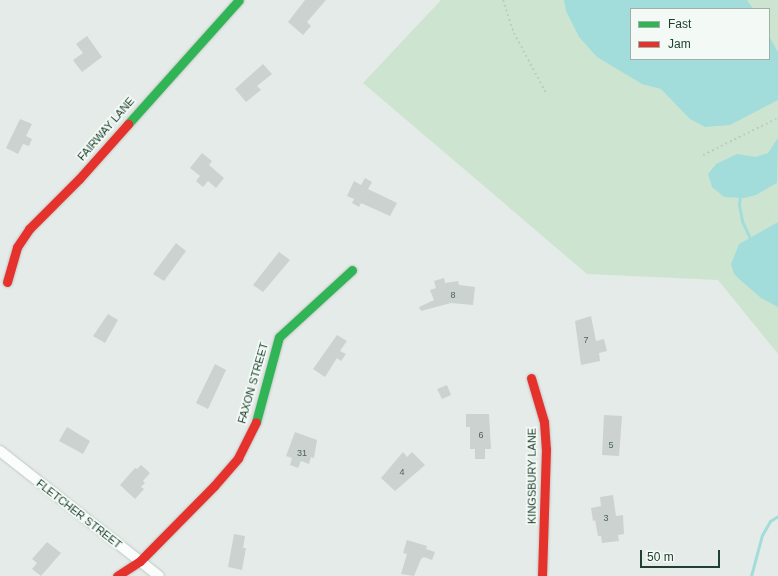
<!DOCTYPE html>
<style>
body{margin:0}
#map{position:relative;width:778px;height:576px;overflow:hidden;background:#e5ebe8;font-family:Arial,sans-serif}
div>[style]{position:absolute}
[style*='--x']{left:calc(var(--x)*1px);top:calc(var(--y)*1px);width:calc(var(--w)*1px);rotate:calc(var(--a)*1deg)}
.green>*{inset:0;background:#cde5d0}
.water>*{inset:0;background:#a2dddb}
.stream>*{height:3px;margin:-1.5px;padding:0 1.5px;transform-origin:1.5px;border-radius:1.5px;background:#a2dddb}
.building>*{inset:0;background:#ccd2cf}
.path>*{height:2px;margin-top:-1px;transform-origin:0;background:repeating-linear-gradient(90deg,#c1cbc6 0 2px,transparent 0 5px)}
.roads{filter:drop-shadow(0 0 1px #c2c8c5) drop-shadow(0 0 1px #c2c8c5)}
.street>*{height:10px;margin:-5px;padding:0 5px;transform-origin:5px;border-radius:5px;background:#fbfcfc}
.fast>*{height:9px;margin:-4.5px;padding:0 4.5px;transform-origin:4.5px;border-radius:4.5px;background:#30b455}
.jam>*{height:9px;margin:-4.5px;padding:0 4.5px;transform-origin:4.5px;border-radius:4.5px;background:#e5322d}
span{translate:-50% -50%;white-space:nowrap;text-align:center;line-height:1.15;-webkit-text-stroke:3.5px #f3faf5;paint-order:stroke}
.number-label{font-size:9px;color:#4c655a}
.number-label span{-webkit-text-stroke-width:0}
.street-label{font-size:11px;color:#214032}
.legend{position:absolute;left:630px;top:8px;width:140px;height:52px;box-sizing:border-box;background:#f3faf5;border:1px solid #9fb0a7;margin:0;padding:5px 7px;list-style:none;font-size:12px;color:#214032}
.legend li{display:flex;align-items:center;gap:8px;height:20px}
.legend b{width:20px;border:1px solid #9fb0a7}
.scale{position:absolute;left:640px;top:550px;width:80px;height:18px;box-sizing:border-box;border:2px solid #214032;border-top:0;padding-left:5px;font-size:12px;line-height:14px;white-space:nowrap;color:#214032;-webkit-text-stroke:3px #f3faf5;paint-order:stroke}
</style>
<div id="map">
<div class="green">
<div style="clip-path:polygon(evenodd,441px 0,778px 0,778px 354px,718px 280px,587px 274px,363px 83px,441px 0,631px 9px,769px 9px,769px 59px,631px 59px,631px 9px)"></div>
</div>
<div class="water">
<div style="clip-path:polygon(564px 0,747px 0,753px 9px,631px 9px,631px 59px,769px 59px,769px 36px,778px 52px,778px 100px,730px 125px,705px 127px,690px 119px,661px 89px,642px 84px,597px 57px,579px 37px,566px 11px)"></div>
<div style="clip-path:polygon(778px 138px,777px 183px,756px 195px,744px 198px,724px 197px,712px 187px,708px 174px,716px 164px,737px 154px,756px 157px,768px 153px)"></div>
<div style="clip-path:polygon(778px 222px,778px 307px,761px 298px,739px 279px,734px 274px,731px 264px,739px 244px)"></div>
</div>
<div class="stream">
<div style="--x:740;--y:194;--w:11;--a:95"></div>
<div style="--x:739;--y:205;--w:16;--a:79"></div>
<div style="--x:742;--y:221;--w:21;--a:65"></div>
<div style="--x:751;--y:576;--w:42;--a:-75"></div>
<div style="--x:762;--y:535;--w:16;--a:-60"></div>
<div style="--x:770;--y:521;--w:9;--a:-32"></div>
</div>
<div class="building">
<div style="clip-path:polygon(305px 0,326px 0,307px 22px,311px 26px,303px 35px,288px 22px)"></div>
<div style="clip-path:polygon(87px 36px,102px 57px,82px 72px,73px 60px,83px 53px,76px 44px)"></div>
<div style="clip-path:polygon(263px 64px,272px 74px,257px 86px,261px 90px,246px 102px,235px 89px)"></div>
<div style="clip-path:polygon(20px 119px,32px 124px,26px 136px,32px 139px,29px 146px,23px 144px,18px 154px,6px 148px)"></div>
<div style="clip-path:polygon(202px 153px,212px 161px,209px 165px,224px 178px,216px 188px,208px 181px,203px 187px,196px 181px,200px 176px,190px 168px)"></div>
<div style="clip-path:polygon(365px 178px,372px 182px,368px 189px,397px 203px,390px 216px,361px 203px,359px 207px,352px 203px,354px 199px,347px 196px,354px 181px,361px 185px)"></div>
<div style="clip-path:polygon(176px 243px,186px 251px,164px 281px,153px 274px)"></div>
<div style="clip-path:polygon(279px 252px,290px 260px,263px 292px,253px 285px)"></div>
<div style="clip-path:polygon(444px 278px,445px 283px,458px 281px,459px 285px,475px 287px,473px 305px,451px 303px,421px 311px,419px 307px,434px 300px,430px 290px,436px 288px,434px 281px)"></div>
<div style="clip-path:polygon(108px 314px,118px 320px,105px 343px,93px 336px)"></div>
<div style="clip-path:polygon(591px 316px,596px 341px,604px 339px,607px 351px,599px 353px,600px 361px,581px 365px,575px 321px)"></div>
<div style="clip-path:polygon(337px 335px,347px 341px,340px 351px,346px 354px,341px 361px,337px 358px,325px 377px,313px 369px)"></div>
<div style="clip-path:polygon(215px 364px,226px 370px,208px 409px,196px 403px)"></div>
<div style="clip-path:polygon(447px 385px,451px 395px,442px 399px,437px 389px)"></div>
<div style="clip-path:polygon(466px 414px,489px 414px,491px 449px,485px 449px,485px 459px,475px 459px,475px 449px,470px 449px,470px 427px,466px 427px)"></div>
<div style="clip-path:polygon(604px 415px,622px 416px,619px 456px,602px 455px)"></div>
<div style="clip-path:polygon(67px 427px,90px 441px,83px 454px,59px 441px)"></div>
<div style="clip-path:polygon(295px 432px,317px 440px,314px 458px,311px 457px,309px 464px,301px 461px,298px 468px,290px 465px,292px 458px,286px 456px)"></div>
<div style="clip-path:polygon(403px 452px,407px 457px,412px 452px,425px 465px,395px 491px,381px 478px)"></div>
<div style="clip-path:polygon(141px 465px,150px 473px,143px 481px,145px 483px,141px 487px,144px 489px,135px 499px,120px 485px,135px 468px,137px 469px)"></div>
<div style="clip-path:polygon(613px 495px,616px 516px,623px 515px,624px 534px,618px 535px,619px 541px,602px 543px,601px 536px,598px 536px,595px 520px,593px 521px,591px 508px,601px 506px,600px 497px)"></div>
<div style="clip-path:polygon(234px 534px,245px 536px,243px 548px,246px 548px,242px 570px,228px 567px)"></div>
<div style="clip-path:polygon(407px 540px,427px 546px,426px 549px,435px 552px,432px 560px,424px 557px,421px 559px,414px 576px,401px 574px,407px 554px,403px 553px)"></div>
<div style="clip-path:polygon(47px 542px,61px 553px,41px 576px,32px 569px,37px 563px,32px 559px)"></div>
</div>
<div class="path">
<div style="--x:503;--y:0;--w:35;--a:72"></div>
<div style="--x:514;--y:33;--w:68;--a:61.9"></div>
<div style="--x:703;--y:155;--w:84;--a:-26.3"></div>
</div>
<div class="roads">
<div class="street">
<div style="--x:0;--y:451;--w:202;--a:38.2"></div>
</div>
<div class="fast">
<div style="--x:128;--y:124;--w:166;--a:-48.2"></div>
<div style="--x:256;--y:422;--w:88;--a:-74.9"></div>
<div style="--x:279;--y:337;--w:99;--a:-42.5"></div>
</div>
<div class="jam">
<div style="--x:7;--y:282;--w:36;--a:-74"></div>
<div style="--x:17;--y:247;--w:22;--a:-56"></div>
<div style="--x:29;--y:229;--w:71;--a:-45"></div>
<div style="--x:79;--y:179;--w:74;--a:-48.3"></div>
<div style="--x:531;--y:378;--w:46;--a:73.5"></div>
<div style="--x:544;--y:422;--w:27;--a:86"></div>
<div style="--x:546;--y:449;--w:127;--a:91.8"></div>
<div style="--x:117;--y:576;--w:27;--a:-33"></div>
<div style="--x:140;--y:561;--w:105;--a:-45.4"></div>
<div style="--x:214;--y:486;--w:37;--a:-49"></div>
<div style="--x:238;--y:458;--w:40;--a:-63.4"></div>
</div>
</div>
<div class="number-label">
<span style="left:453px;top:295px">8</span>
<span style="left:586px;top:340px">7</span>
<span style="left:481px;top:435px">6</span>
<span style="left:611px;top:445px">5</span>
<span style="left:302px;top:453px">31</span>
<span style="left:402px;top:472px">4</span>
<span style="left:606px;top:518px">3</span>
</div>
<div class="street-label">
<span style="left:106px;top:129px;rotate:-49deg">FAIRWAY LANE</span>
<span style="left:253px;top:383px;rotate:-74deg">FAXON STREET</span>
<span style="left:532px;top:476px;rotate:-90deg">KINGSBURY LANE</span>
<span style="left:79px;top:514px;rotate:38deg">FLETCHER STREET</span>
</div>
<ul class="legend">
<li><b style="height:5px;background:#30b455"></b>Fast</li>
<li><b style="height:5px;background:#e5322d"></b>Jam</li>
</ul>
<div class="scale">50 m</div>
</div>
